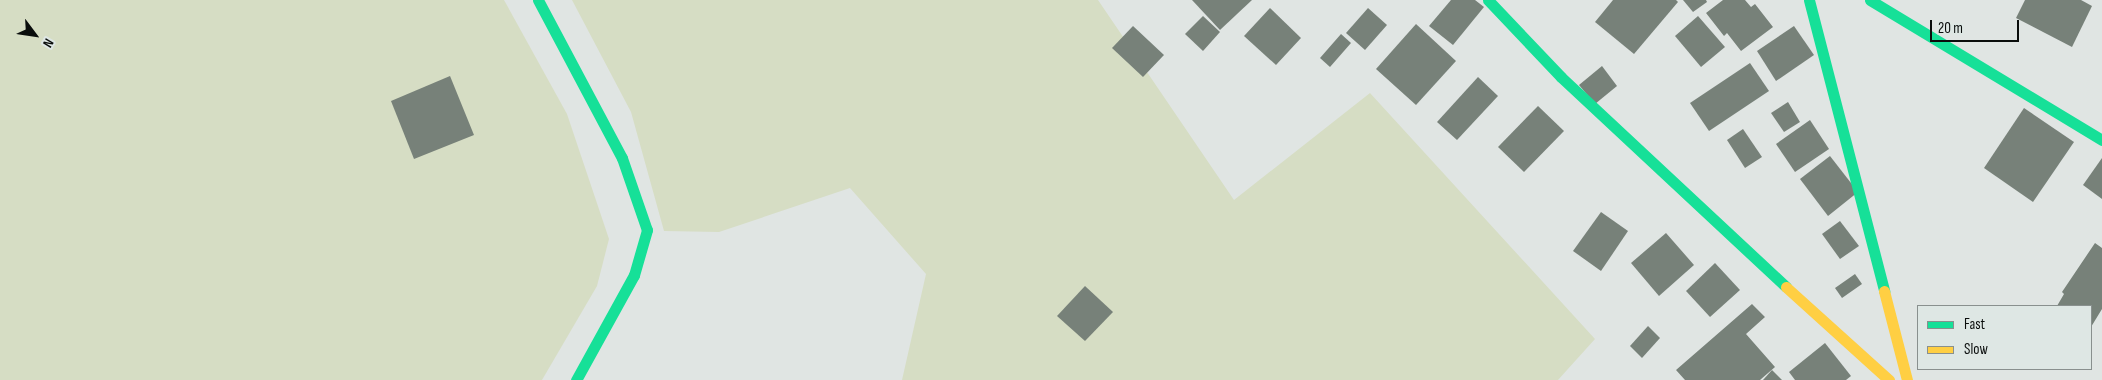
<!DOCTYPE html>
<style>
body{margin:0}
#map{position:relative;width:2102px;height:380px;overflow:hidden;background:#e0e5e3;font-family:"Sofia Sans Condensed",sans-serif}
div>[style]{position:absolute}
[style*='--x']{left:calc(var(--x)*1px);top:calc(var(--y)*1px);width:calc(var(--w)*1px);rotate:calc(var(--a)*1deg)}
.green>*{inset:0;background:#d6ddc4}
.building>*{inset:0;background:#778179}
.fast>*{height:11px;margin:-5.5px;padding:0 5.5px;transform-origin:5.5px;border-radius:5.5px;background:#16e098}
.slow>*{height:11px;margin:-5.5px;padding:0 5.5px;transform-origin:5.5px;border-radius:5.5px;background:#ffcf43}
span{translate:-50% -50%;white-space:nowrap;text-align:center;line-height:1.15;-webkit-text-stroke:5px #dee7e4;paint-order:stroke}
.legend{position:absolute;left:1917px;top:305px;width:175px;height:65px;box-sizing:border-box;background:#dee7e4;border:1px solid #89908e;margin:0;padding:6px 9px;list-style:none;font-size:15px;color:#0a0d0c}
.legend li{display:flex;align-items:center;gap:10px;height:25px}
.legend b{width:25px;border:1px solid #89908e}
.north{position:absolute;left:10px;top:10px;width:50px;height:50px;-webkit-text-stroke:4px #dee7e4;paint-order:stroke;rotate:121deg;font-size:14px;font-weight:700;line-height:20px;text-align:center;color:#0a0d0c}
.north::after{content:'';display:block;margin:auto;width:18px;height:22px;background:#0a0d0c;clip-path:polygon(50% 0,100% 100%,50% 72%,0 100%)}
.scale{position:absolute;left:1930px;top:20px;width:89px;height:22px;box-sizing:border-box;border:2px solid #0a0d0c;border-top:0;padding-left:6px;font-size:15px;line-height:18px;white-space:nowrap;color:#0a0d0c;-webkit-text-stroke:4px #dee7e4;paint-order:stroke}
</style>
<div id="map">
<div class="green">
<div style="clip-path:polygon(0 0,504px 0,567px 114px,609px 239px,597px 286px,542px 380px,0 380px)"></div>
<div style="clip-path:polygon(572px 0,1098px 0,1234px 200px,1370px 93px,1595px 339px,1558px 380px,902px 380px,926px 274px,850px 188px,719px 232px,664px 231px,631px 112px)"></div>
</div>
<div class="building">
<div style="clip-path:polygon(1192px 0,1252px 0,1220px 30px)"></div>
<div style="clip-path:polygon(1451px 0,1475px 0,1484px 7px,1453px 45px,1429px 26px)"></div>
<div style="clip-path:polygon(1613px 0,1676px 0,1678px 2px,1634px 54px,1595px 22px)"></div>
<div style="clip-path:polygon(1683px 0,1706px 0,1707px 2px,1693px 12px)"></div>
<div style="clip-path:polygon(1723px 0,1745px 0,1751px 7px,1755px 4px,1773px 27px,1741px 51px,1727px 33px,1724px 36px,1706px 13px)"></div>
<div style="clip-path:polygon(2025px 0,2081px 0,2092px 6px,2072px 47px,2016px 18px)"></div>
<div style="clip-path:polygon(1270px 8px,1301px 38px,1276px 65px,1244px 36px)"></div>
<div style="clip-path:polygon(1368px 8px,1387px 25px,1365px 50px,1346px 33px)"></div>
<div style="clip-path:polygon(1203px 16px,1220px 32px,1203px 51px,1185px 34px)"></div>
<div style="clip-path:polygon(1698px 16px,1725px 47px,1701px 67px,1675px 36px)"></div>
<div style="clip-path:polygon(1416px 24px,1456px 61px,1416px 105px,1376px 69px)"></div>
<div style="clip-path:polygon(1133px 26px,1164px 55px,1143px 77px,1112px 48px)"></div>
<div style="clip-path:polygon(1794px 26px,1814px 55px,1776px 81px,1757px 51px)"></div>
<div style="clip-path:polygon(1341px 34px,1351px 43px,1330px 67px,1320px 58px)"></div>
<div style="clip-path:polygon(1750px 63px,1769px 91px,1709px 131px,1690px 103px)"></div>
<div style="clip-path:polygon(1602px 66px,1617px 86px,1595px 104px,1579px 85px)"></div>
<div style="clip-path:polygon(450px 76px,474px 135px,414px 159px,391px 101px)"></div>
<div style="clip-path:polygon(1478px 77px,1498px 96px,1457px 140px,1437px 122px)"></div>
<div style="clip-path:polygon(1788px 102px,1800px 122px,1784px 132px,1771px 113px)"></div>
<div style="clip-path:polygon(1538px 106px,1564px 131px,1524px 172px,1498px 147px)"></div>
<div style="clip-path:polygon(2024px 108px,2074px 142px,2033px 202px,1984px 168px)"></div>
<div style="clip-path:polygon(1810px 120px,1829px 149px,1795px 172px,1776px 144px)"></div>
<div style="clip-path:polygon(1743px 129px,1762px 157px,1745px 168px,1727px 140px)"></div>
<div style="clip-path:polygon(1830px 156px,1858px 192px,1828px 216px,1800px 179px)"></div>
<div style="clip-path:polygon(2102px 158px,2102px 199px,2083px 185px)"></div>
<div style="clip-path:polygon(1601px 212px,1628px 231px,1601px 271px,1573px 251px)"></div>
<div style="clip-path:polygon(1840px 221px,1859px 246px,1840px 259px,1822px 234px)"></div>
<div style="clip-path:polygon(1666px 233px,1694px 265px,1659px 296px,1631px 263px)"></div>
<div style="clip-path:polygon(2095px 243px,2102px 248px,2102px 309px,2091px 327px,2091px 306px,2057px 306px,2064px 294px,2062px 292px)"></div>
<div style="clip-path:polygon(1715px 263px,1740px 290px,1710px 317px,1686px 291px)"></div>
<div style="clip-path:polygon(1855px 274px,1862px 284px,1842px 298px,1835px 288px)"></div>
<div style="clip-path:polygon(1085px 286px,1113px 312px,1085px 341px,1057px 316px)"></div>
<div style="clip-path:polygon(1752px 304px,1765px 317px,1746px 334px,1775px 367px,1760px 380px,1685px 380px,1676px 370px)"></div>
<div style="clip-path:polygon(1648px 326px,1660px 338px,1642px 358px,1630px 346px)"></div>
<div style="clip-path:polygon(1825px 343px,1851px 376px,1846px 380px,1795px 380px,1789px 372px)"></div>
<div style="clip-path:polygon(1772px 370px,1782px 380px,1763px 380px)"></div>
</div>
<div class="fast">
<div style="--x:538;--y:0;--w:179;--a:62"></div>
<div style="--x:622;--y:158;--w:76;--a:70.9"></div>
<div style="--x:647;--y:230;--w:47;--a:106.1"></div>
<div style="--x:634;--y:275;--w:120;--a:118.9"></div>
<div style="--x:1488;--y:0;--w:106;--a:46.5"></div>
<div style="--x:1561;--y:77;--w:308;--a:43"></div>
<div style="--x:1809;--y:0;--w:301;--a:75.5"></div>
<div style="--x:1870;--y:0;--w:271;--a:31.1"></div>
</div>
<div class="slow">
<div style="--x:1786;--y:287;--w:139;--a:42.1"></div>
<div style="--x:1884;--y:291;--w:92;--a:75.5"></div>
</div>
<ul class="legend">
<li><b style="height:6px;background:#16e098"></b>Fast</li>
<li><b style="height:6px;background:#ffcf43"></b>Slow</li>
</ul>
<div class="north">N</div>
<div class="scale">20 m</div>
</div>
